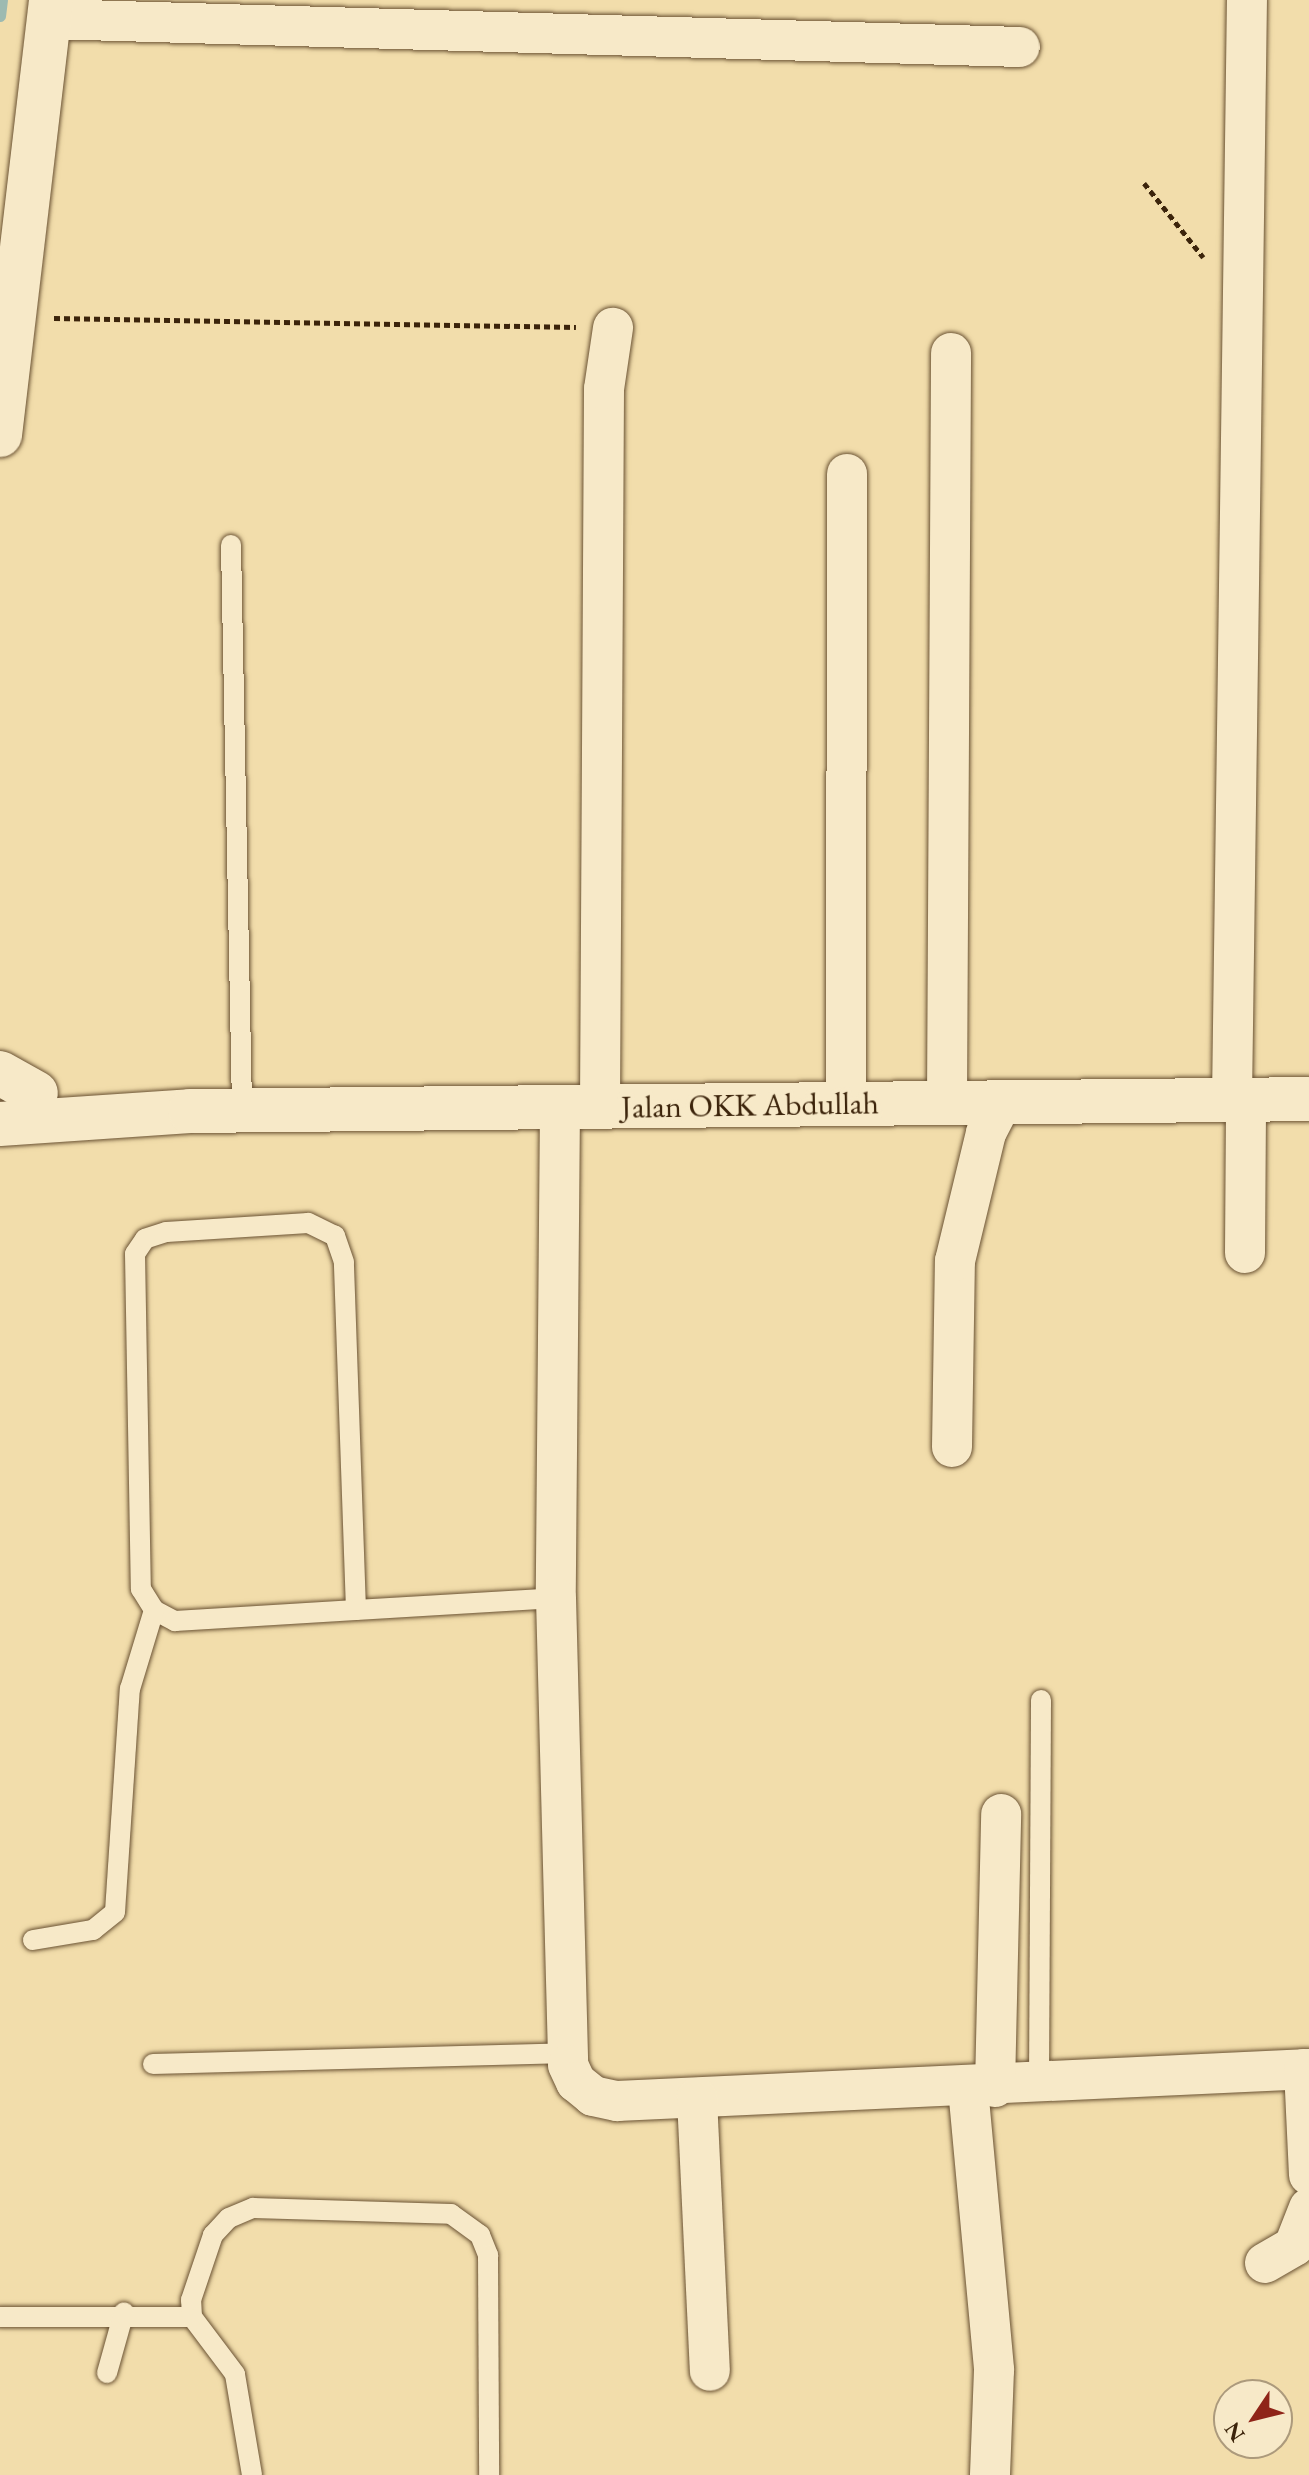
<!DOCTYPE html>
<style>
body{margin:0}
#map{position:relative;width:1309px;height:2475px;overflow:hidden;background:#f2ddab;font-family:"EB Garamond",serif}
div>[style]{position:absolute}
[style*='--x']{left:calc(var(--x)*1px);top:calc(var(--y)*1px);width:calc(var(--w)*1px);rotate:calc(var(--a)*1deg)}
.stream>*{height:11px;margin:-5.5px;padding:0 5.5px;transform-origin:5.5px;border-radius:5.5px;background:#9dbab1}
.path>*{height:5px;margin-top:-2.5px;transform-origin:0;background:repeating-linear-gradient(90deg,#3c240b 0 6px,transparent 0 10px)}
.roads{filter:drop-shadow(0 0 2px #6a5233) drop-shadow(0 0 2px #6a5233)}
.service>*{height:20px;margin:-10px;padding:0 10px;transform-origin:10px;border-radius:10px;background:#f7e9c8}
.minor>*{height:40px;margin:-20px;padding:0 20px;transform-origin:20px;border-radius:20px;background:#f7e9c8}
.tertiary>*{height:44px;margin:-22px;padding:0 22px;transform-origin:22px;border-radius:22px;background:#f7e9c8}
.secondary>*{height:44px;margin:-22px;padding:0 22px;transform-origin:22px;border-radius:22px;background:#f7e9c8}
span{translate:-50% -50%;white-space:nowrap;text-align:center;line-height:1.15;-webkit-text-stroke:8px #f7e9c8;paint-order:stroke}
.street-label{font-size:32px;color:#3c240b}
.north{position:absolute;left:1213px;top:2379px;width:80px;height:80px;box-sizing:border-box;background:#f7e9c8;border:2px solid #ac9a7c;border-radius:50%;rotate:235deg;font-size:22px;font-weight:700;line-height:32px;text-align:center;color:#3c240b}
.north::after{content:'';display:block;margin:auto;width:28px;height:36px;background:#8f2418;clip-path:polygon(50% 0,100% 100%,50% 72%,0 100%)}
</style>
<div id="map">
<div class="stream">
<div style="--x:0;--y:16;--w:16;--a:-83"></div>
</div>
<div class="path">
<div style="--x:1144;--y:183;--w:95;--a:51.4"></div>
<div style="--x:54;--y:318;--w:522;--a:0.99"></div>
</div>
<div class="roads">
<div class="service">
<div style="--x:231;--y:545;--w:565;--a:88.88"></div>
<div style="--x:356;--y:1610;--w:348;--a:-92"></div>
<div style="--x:344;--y:1262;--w:28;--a:-109"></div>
<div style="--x:335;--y:1236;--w:30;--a:-154"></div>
<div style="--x:308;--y:1223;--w:142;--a:176.4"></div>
<div style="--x:166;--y:1232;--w:22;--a:162"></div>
<div style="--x:145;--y:1239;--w:18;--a:124"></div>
<div style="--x:135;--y:1254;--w:335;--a:89"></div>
<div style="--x:141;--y:1589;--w:25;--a:58"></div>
<div style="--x:154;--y:1610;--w:24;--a:28"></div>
<div style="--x:175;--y:1621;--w:181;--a:-3.5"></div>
<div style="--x:356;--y:1610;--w:200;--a:-3.4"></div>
<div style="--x:33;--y:1940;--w:61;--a:-9.5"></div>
<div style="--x:93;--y:1930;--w:28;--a:-39"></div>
<div style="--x:115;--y:1912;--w:224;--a:-86.2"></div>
<div style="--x:130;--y:1689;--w:83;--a:-73.1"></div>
<div style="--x:153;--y:2064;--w:415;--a:-1.5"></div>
<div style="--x:1039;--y:2084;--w:384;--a:-89.7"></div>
<div style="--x:0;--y:2317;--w:192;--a:0"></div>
<div style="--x:107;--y:2373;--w:63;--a:-74.4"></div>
<div style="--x:252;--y:2475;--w:102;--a:-99.6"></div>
<div style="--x:235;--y:2374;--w:71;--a:-127"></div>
<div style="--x:192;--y:2317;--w:17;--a:-93"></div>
<div style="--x:191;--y:2300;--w:69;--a:-71.3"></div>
<div style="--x:213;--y:2235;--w:23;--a:-47"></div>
<div style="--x:229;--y:2218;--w:26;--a:-23"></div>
<div style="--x:253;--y:2208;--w:198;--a:1.7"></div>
<div style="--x:451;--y:2214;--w:36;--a:36"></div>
<div style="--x:480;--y:2235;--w:22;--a:68"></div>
<div style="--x:488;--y:2255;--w:220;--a:89.7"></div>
</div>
<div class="minor">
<div style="--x:49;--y:19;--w:971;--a:1.65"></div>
<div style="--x:1232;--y:1099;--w:1099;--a:-89.22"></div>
<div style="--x:947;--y:1103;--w:750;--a:-89.69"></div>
<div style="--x:846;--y:1104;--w:630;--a:-89.91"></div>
<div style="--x:600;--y:1106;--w:717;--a:-89.68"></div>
<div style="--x:604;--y:389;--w:62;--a:-81.6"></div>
<div style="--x:560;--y:1107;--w:491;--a:90.5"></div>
<div style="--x:556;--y:1598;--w:467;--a:88.5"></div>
<div style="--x:568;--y:2065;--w:19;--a:65"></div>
<div style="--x:576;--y:2082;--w:22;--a:39"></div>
<div style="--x:593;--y:2096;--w:25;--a:12"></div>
<div style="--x:617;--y:2101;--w:693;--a:-2.65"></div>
<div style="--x:1245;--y:1253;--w:153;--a:-89.6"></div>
<div style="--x:952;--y:1447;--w:186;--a:-89.1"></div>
<div style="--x:955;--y:1261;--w:132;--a:-76.4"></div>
<div style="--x:986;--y:1133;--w:35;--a:-63"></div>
<div style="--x:1304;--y:2069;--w:106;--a:87.3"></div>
<div style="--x:995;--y:2087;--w:273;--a:-88.7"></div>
<div style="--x:968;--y:2088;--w:283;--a:84.7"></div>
<div style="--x:994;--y:2370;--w:105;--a:92.2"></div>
<div style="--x:697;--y:2098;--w:273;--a:87.3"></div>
<div style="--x:1265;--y:2263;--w:34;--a:-30"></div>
<div style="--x:1294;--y:2246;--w:41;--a:-68.5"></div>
</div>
<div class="tertiary">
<div style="--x:0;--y:435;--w:438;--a:-83.3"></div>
</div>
<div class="secondary">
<div style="--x:0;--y:1073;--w:41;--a:29.1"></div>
<div style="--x:0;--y:1124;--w:190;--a:-3.9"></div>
<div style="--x:190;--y:1111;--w:1119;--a:-0.61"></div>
</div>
</div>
<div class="street-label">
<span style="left:750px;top:1105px;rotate:-1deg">Jalan OKK Abdullah</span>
</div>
<div class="north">N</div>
</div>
